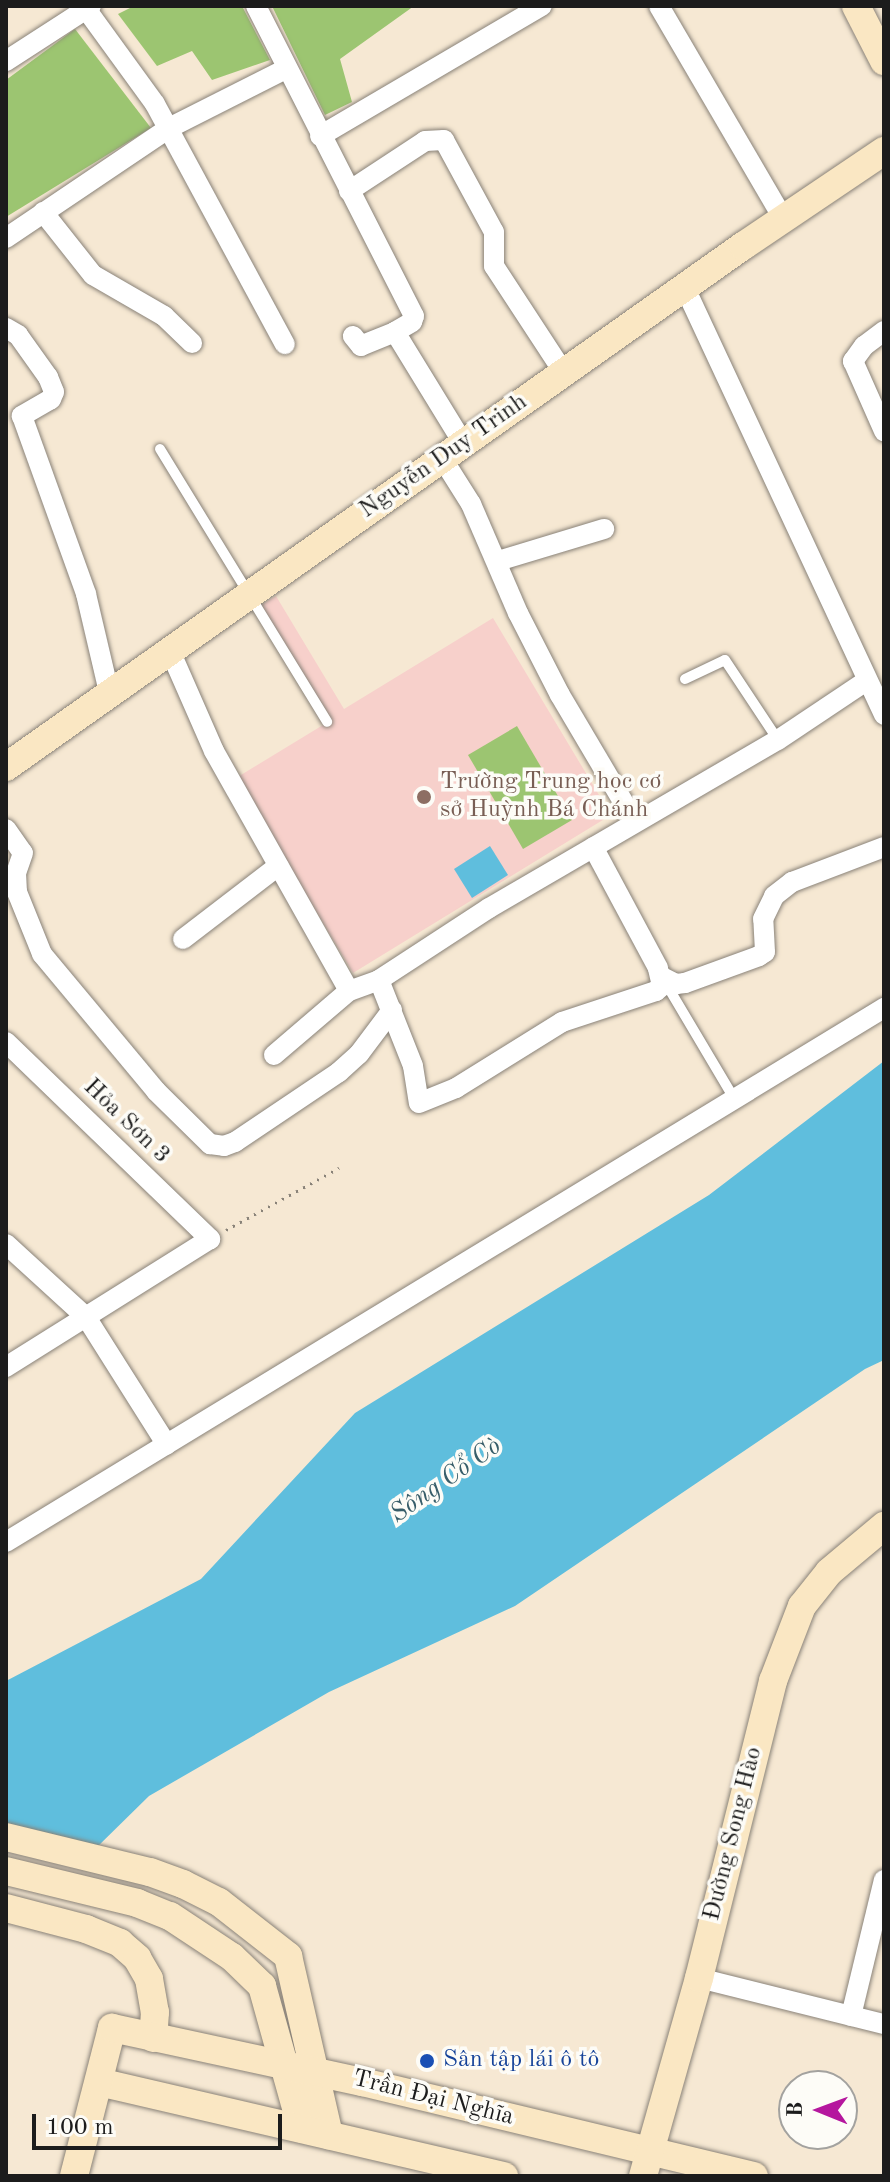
<!DOCTYPE html>
<meta charset="utf-8">
<style>
body{margin:0}
#map{position:relative;width:890px;height:2182px;overflow:hidden;background:#f6e8d3;font-family:"Old Standard TT",serif}
div>[style]{position:absolute}
[style*='--x']{left:calc(var(--x)*1px);top:calc(var(--y)*1px);width:calc(var(--w)*1px);rotate:calc(var(--a)*1deg)}
.built>*{inset:0;background:#f7d0cb}
.green>*{inset:0;background:#9cc571}
.water>*{inset:0;background:#5fbedd}
.path>*{height:3px;margin-top:-1.5px;transform-origin:0;background:repeating-linear-gradient(90deg,#898278 0 2px,transparent 0 8px)}
.roads{filter:drop-shadow(0 0 2px #898278) drop-shadow(0 0 2px #898278)}
.lane>*{height:10px;margin:-5px;padding:0 5px;transform-origin:5px;border-radius:5px;background:#fff}
.street>*{height:20px;margin:-10px;padding:0 10px;transform-origin:10px;border-radius:10px;background:#fff}
.secondary>*{height:28px;margin:-14px;padding:0 14px;transform-origin:14px;border-radius:14px;background:#fae7c3}
.dots>*{width:22px;height:22px;translate:-50% -50%;box-sizing:border-box;border:4px solid #fdfcf7;border-radius:50%}
span{translate:-50% -50%;white-space:nowrap;text-align:center;line-height:1.15;-webkit-text-stroke:7px #fdfcf7;paint-order:stroke}
.street-label{font-size:24px;color:#1c1c1c}
.education-label{font-size:24px;color:#785e54}
.left{translate:0 -50%;text-align:left}
.transit-label{font-size:24px;color:#164399}
.water-label{font-size:26px;color:#375d69;font-style:italic}
.frame{position:absolute;inset:0;border:8px solid #1c1c1c;pointer-events:none}
.north{position:absolute;left:778px;top:2070px;width:80px;height:80px;box-sizing:border-box;background:#fdfcf7;border:2px solid #a3a29f;border-radius:50%;rotate:271deg;font-size:22px;font-weight:700;line-height:32px;text-align:center;color:#1c1c1c}
.north::after{content:'';display:block;margin:auto;width:28px;height:36px;background:#b5179e;clip-path:polygon(50% 0,100% 100%,50% 72%,0 100%)}
.scale{position:absolute;left:32px;top:2114px;width:250px;height:36px;box-sizing:border-box;border:4px solid #1c1c1c;border-top:0;padding-left:10px;font-size:24px;line-height:28px;white-space:nowrap;color:#1c1c1c;-webkit-text-stroke:6px #fdfcf7;paint-order:stroke}
</style>
<div id="map">
<div class="built">
<div style="clip-path:polygon(276px 596px,344px 709px,493px 618px,611px 815px,353px 973px,236px 778px,323px 725px,254px 609px)"></div>
</div>
<div class="green">
<div style="clip-path:polygon(134px 6px,242px 6px,270px 60px,212px 80px,192px 51px,157px 66px,118px 14px)"></div>
<div style="clip-path:polygon(272px 6px,414px 6px,340px 59px,352px 102px,325px 115px)"></div>
<div style="clip-path:polygon(75px 29px,151px 128px,6px 217px,6px 80px)"></div>
<div style="clip-path:polygon(517px 726px,572px 820px,523px 849px,468px 755px)"></div>
</div>
<div class="water">
<div style="clip-path:polygon(490px 846px,508px 875px,472px 898px,454px 869px)"></div>
<div style="clip-path:polygon(884px 1061px,884px 1360px,865px 1369px,515px 1606px,329px 1692px,149px 1796px,93px 1851px,6px 1828px,6px 1681px,201px 1579px,355px 1413px,709px 1195px)"></div>
</div>
<div class="path">
<div style="--x:226;--y:1230;--w:129;--a:-28.8"></div>
</div>
<div class="roads">
<div class="lane">
<div style="--x:160;--y:449;--w:320;--a:58.5"></div>
<div style="--x:685;--y:679;--w:44;--a:-25.4"></div>
<div style="--x:725;--y:660;--w:96;--a:56.5"></div>
<div style="--x:665;--y:982;--w:135;--a:59.3"></div>
</div>
<div class="street">
<div style="--x:256;--y:6;--w:348;--a:63"></div>
<div style="--x:414;--y:316;--w:6;--a:108"></div>
<div style="--x:412;--y:322;--w:20;--a:150"></div>
<div style="--x:395;--y:332;--w:37;--a:158"></div>
<div style="--x:361;--y:346;--w:13;--a:-129"></div>
<div style="--x:659;--y:6;--w:248;--a:59.7"></div>
<div style="--x:86;--y:9;--w:117;--a:54"></div>
<div style="--x:155;--y:104;--w:273;--a:61.6"></div>
<div style="--x:6;--y:61;--w:101;--a:-32.9"></div>
<div style="--x:320;--y:136;--w:257;--a:-30.4"></div>
<div style="--x:349;--y:191;--w:91;--a:-33.3"></div>
<div style="--x:425;--y:141;--w:19;--a:-3"></div>
<div style="--x:444;--y:140;--w:105;--a:61.5"></div>
<div style="--x:494;--y:232;--w:34;--a:90"></div>
<div style="--x:494;--y:266;--w:128;--a:56.8"></div>
<div style="--x:43;--y:212;--w:80;--a:51.6"></div>
<div style="--x:93;--y:275;--w:82;--a:30"></div>
<div style="--x:164;--y:316;--w:39;--a:44"></div>
<div style="--x:6;--y:238;--w:197;--a:-34"></div>
<div style="--x:169;--y:128;--w:131;--a:-26.8"></div>
<div style="--x:685;--y:288;--w:471;--a:65"></div>
<div style="--x:6;--y:328;--w:14;--a:30"></div>
<div style="--x:18;--y:335;--w:52;--a:54.5"></div>
<div style="--x:48;--y:377;--w:16;--a:68"></div>
<div style="--x:54;--y:392;--w:8;--a:113"></div>
<div style="--x:51;--y:399;--w:34;--a:150"></div>
<div style="--x:22;--y:416;--w:189;--a:70.2"></div>
<div style="--x:86;--y:594;--w:105;--a:76.8"></div>
<div style="--x:884;--y:331;--w:25;--a:143"></div>
<div style="--x:864;--y:346;--w:19;--a:126"></div>
<div style="--x:853;--y:361;--w:77;--a:66.1"></div>
<div style="--x:395;--y:332;--w:130;--a:58.5"></div>
<div style="--x:442;--y:458;--w:54;--a:57.8"></div>
<div style="--x:471;--y:504;--w:119;--a:66.7"></div>
<div style="--x:518;--y:613;--w:92;--a:62.9"></div>
<div style="--x:560;--y:695;--w:147;--a:59.4"></div>
<div style="--x:498;--y:561;--w:111;--a:-16.8"></div>
<div style="--x:171;--y:653;--w:107;--a:66.3"></div>
<div style="--x:214;--y:751;--w:275;--a:60.6"></div>
<div style="--x:6;--y:829;--w:29;--a:55"></div>
<div style="--x:23;--y:853;--w:21;--a:109"></div>
<div style="--x:16;--y:873;--w:19;--a:87"></div>
<div style="--x:17;--y:892;--w:67;--a:68"></div>
<div style="--x:42;--y:954;--w:178;--a:50.2"></div>
<div style="--x:156;--y:1091;--w:76;--a:44.5"></div>
<div style="--x:210;--y:1144;--w:14;--a:8"></div>
<div style="--x:224;--y:1146;--w:12;--a:-20"></div>
<div style="--x:235;--y:1142;--w:125;--a:-33.9"></div>
<div style="--x:339;--y:1072;--w:27;--a:-42"></div>
<div style="--x:359;--y:1054;--w:55;--a:-53.1"></div>
<div style="--x:183;--y:939;--w:120;--a:-37.5"></div>
<div style="--x:662;--y:977;--w:16;--a:27"></div>
<div style="--x:676;--y:984;--w:9;--a:-6"></div>
<div style="--x:685;--y:983;--w:79;--a:-20"></div>
<div style="--x:759;--y:956;--w:7;--a:-34"></div>
<div style="--x:765;--y:952;--w:33;--a:-93"></div>
<div style="--x:763;--y:919;--w:25;--a:-64"></div>
<div style="--x:774;--y:896;--w:23;--a:-38"></div>
<div style="--x:792;--y:882;--w:98;--a:-20.8"></div>
<div style="--x:379;--y:980;--w:92;--a:68.4"></div>
<div style="--x:413;--y:1066;--w:37;--a:81"></div>
<div style="--x:419;--y:1103;--w:40;--a:-22"></div>
<div style="--x:456;--y:1088;--w:125;--a:-31.9"></div>
<div style="--x:562;--y:1022;--w:99;--a:-18.3"></div>
<div style="--x:656;--y:991;--w:8;--a:-40"></div>
<div style="--x:662;--y:986;--w:18;--a:-103"></div>
<div style="--x:658;--y:968;--w:137;--a:-118.2"></div>
<div style="--x:6;--y:1042;--w:284;--a:44"></div>
<div style="--x:210;--y:1239;--w:241;--a:147.9"></div>
<div style="--x:274;--y:1055;--w:99;--a:-40.5"></div>
<div style="--x:349;--y:991;--w:32;--a:-20"></div>
<div style="--x:379;--y:980;--w:131;--a:-33.2"></div>
<div style="--x:489;--y:908;--w:334;--a:-30.2"></div>
<div style="--x:778;--y:740;--w:106;--a:-33.8"></div>
<div style="--x:6;--y:1244;--w:108;--a:42.4"></div>
<div style="--x:86;--y:1317;--w:151;--a:57.7"></div>
<div style="--x:6;--y:1542;--w:1028;--a:-31.31"></div>
<div style="--x:699;--y:1978;--w:191;--a:14"></div>
<div style="--x:851;--y:2016;--w:140;--a:-76.4"></div>
</div>
<div class="secondary">
<div style="--x:856;--y:6;--w:62;--a:63"></div>
<div style="--x:6;--y:767;--w:903;--a:-35.26"></div>
<div style="--x:743;--y:246;--w:170;--a:-34"></div>
<div style="--x:6;--y:1837;--w:148;--a:13.7"></div>
<div style="--x:150;--y:1872;--w:35;--a:20"></div>
<div style="--x:183;--y:1884;--w:40;--a:26.6"></div>
<div style="--x:219;--y:1902;--w:88;--a:38"></div>
<div style="--x:288;--y:1956;--w:184;--a:77.1"></div>
<div style="--x:6;--y:1871;--w:135;--a:13.7"></div>
<div style="--x:137;--y:1903;--w:35;--a:22"></div>
<div style="--x:170;--y:1916;--w:74;--a:33.5"></div>
<div style="--x:232;--y:1957;--w:42;--a:44"></div>
<div style="--x:262;--y:1986;--w:148;--a:74.4"></div>
<div style="--x:6;--y:1908;--w:83;--a:14.7"></div>
<div style="--x:86;--y:1929;--w:37;--a:22"></div>
<div style="--x:120;--y:1943;--w:23;--a:41"></div>
<div style="--x:137;--y:1958;--w:24;--a:60"></div>
<div style="--x:149;--y:1979;--w:34;--a:80"></div>
<div style="--x:155;--y:2012;--w:26;--a:94"></div>
<div style="--x:99;--y:2082;--w:416;--a:13.1"></div>
<div style="--x:74;--y:2176;--w:153;--a:-75.6"></div>
<div style="--x:112;--y:2028;--w:256;--a:12.2"></div>
<div style="--x:362;--y:2082;--w:403;--a:13.5"></div>
<div style="--x:643;--y:2176;--w:206;--a:-74.2"></div>
<div style="--x:699;--y:1978;--w:306;--a:-76"></div>
<div style="--x:773;--y:1681;--w:80;--a:-68.9"></div>
<div style="--x:802;--y:1606;--w:43;--a:-51.5"></div>
<div style="--x:829;--y:1572;--w:72;--a:-39.9"></div>
</div>
</div>
<div class="dots">
<div style="left:424px;top:797px;background:#8d6e63"></div>
<div style="left:427px;top:2061px;background:#1a4fb4"></div>
</div>
<div class="street-label">
<span style="left:444px;top:457px;rotate:-35deg">Nguyễn Duy Trinh</span>
<span style="left:126px;top:1122px;rotate:44deg">Hỏa Sơn 3</span>
<span style="left:734px;top:1834px;rotate:-76deg">Đường Song Hào</span>
<span style="left:433px;top:2099px;rotate:14deg">Trần Đại Nghĩa</span>
</div>
<div class="education-label">
<span class="left" style="left:440px;top:797px">Trường Trung học cơ<br>sở Huỳnh Bá Chánh</span>
</div>
<div class="transit-label">
<span class="left" style="left:443px;top:2061px">Sân tập lái ô tô</span>
</div>
<div class="water-label">
<span style="left:446px;top:1481px;rotate:-35deg">Sông Cổ Cò</span>
</div>
<div class="frame"></div>
<div class="north">B</div>
<div class="scale">100 m</div>
</div>
